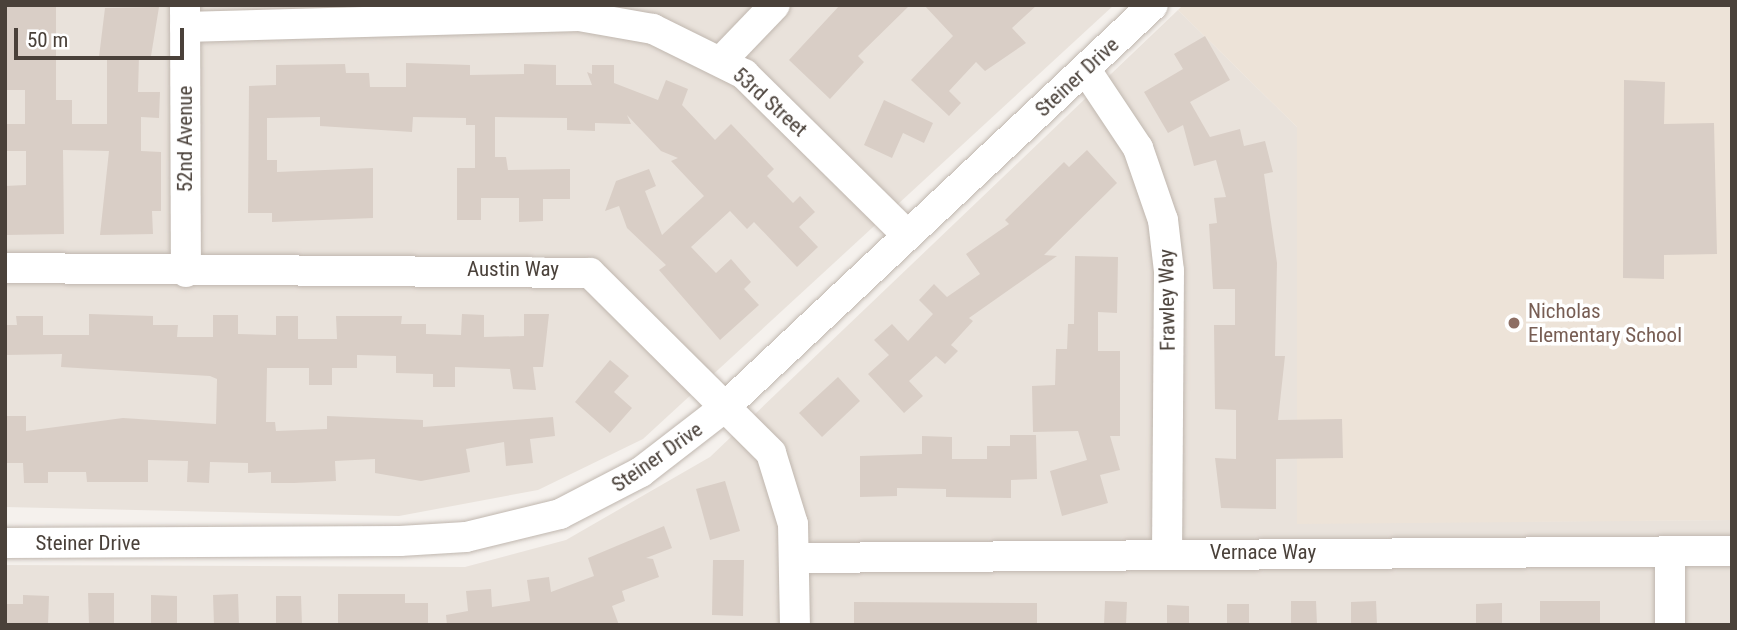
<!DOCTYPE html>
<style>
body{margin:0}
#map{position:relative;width:1737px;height:630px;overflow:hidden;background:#f5f1ed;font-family:"Roboto Condensed",sans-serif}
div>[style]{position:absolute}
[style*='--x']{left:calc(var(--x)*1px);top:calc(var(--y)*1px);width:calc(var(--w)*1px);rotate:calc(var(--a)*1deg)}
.residential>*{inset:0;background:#e9e2db}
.education>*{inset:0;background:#ede3d8}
.building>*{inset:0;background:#d9cec6}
.roads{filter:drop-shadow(0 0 2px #c0b7af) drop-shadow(0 0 2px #c0b7af)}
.minor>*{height:30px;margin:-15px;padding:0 15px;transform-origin:15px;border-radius:15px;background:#fff}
.dots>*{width:19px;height:19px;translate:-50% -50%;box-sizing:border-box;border:4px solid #fff;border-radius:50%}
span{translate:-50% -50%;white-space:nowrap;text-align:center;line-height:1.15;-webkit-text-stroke:7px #fff;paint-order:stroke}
.street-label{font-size:21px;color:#4a413a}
.education-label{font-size:21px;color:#785e54}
.left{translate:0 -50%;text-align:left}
.frame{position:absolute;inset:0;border:7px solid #4a413a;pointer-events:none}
.scale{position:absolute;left:14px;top:28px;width:170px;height:32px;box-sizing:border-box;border:4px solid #4a413a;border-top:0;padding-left:9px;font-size:21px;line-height:24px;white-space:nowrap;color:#4a413a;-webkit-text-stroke:5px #fff;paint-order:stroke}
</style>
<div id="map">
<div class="residential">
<div style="clip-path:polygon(5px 5px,1114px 5px,643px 439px,538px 490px,399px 516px,5px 507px)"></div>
<div style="clip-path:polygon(1178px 10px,1297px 127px,1297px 523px,1732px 520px,1732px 625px,5px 625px,5px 565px,465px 567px,566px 540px,710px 457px)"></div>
</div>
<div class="education">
<div style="clip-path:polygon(1183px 5px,1732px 5px,1732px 520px,1297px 524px,1297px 127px,1178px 10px)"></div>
</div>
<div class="building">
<div style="clip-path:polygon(5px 5px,56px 5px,56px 100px,72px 100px,72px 124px,107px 124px,107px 57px,99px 57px,105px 8px,159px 7px,151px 56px,139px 56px,138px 92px,160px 92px,159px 118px,141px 117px,141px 151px,161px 152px,161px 211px,152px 211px,153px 234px,100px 235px,109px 151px,63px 150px,64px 234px,6px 235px,5px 186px,26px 185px,26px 151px,5px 151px,5px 124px,25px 124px,25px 90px,5px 90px)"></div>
<div style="clip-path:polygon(840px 5px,910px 5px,858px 56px,864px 62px,830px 99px,789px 60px)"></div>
<div style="clip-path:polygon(924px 5px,1037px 5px,1012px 28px,1026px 43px,985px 71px,976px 62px,949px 91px,961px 103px,949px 116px,911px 80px,953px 36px)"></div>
<div style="clip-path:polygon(1205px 36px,1230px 80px,1190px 102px,1210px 137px,1240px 129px,1244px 146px,1265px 141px,1273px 172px,1264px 174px,1277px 263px,1275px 356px,1285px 356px,1278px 420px,1342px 419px,1343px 458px,1276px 459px,1276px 509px,1221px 508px,1215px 458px,1236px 459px,1236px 410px,1215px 409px,1214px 325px,1235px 325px,1235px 289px,1213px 289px,1209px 224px,1217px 223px,1214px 198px,1226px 197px,1216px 160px,1194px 166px,1183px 125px,1168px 133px,1144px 92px,1183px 69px,1174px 54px)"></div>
<div style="clip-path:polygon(406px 63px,470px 65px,470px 75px,524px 74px,524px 64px,556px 65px,556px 85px,592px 85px,587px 72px,592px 74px,592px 65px,614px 65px,614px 83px,658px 100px,666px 80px,688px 89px,682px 105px,715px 140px,731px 124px,774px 169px,767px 176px,793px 203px,800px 196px,815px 212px,799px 227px,818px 247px,797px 267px,754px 222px,747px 229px,730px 211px,691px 247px,716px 273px,731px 259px,751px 282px,744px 289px,759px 305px,720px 340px,659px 270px,666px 265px,627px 228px,619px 206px,605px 211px,616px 181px,649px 169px,656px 186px,645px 191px,662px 235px,704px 196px,671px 161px,678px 158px,661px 151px,627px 115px,631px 124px,595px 123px,595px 131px,567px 130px,567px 118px,495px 117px,495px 157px,506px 157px,508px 170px,570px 169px,570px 199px,543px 199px,543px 221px,519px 222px,519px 198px,481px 198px,481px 220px,457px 220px,457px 168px,475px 168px,475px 125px,466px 125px,466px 118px,413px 117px,412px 132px,320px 126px,320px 117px,267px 118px,267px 160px,277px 160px,277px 172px,373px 168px,373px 218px,272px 222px,272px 213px,248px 213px,249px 86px,276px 85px,276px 65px,345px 64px,346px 73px,369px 73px,370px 87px,406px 87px)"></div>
<div style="clip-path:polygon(1624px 80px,1665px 82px,1664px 124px,1714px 123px,1717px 254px,1664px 255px,1664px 279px,1623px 278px)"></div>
<div style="clip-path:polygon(884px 100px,933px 123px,924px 143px,903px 133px,892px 158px,864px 145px)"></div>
<div style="clip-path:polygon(1087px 150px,1117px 183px,1044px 255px,1057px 256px,969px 318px,973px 321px,951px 345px,958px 351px,945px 364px,936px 356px,909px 381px,923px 396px,904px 413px,868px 374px,889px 355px,874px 340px,892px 324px,908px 341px,933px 314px,919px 300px,934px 284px,947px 297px,980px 274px,966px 254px,1009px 224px,1005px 220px,1064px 162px,1069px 167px)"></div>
<div style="clip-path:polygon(1075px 256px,1118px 257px,1117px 313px,1098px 312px,1098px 351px,1120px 351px,1120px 436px,1110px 436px,1120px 470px,1100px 475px,1108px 503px,1062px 516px,1050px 471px,1087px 460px,1078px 431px,1033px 432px,1032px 386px,1055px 385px,1056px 349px,1067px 349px,1068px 324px,1074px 324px)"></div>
<div style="clip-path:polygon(89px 314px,153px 316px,153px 325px,178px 325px,177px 337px,213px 337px,213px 315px,238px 315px,238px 334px,276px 335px,276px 316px,298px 316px,298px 339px,337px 339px,336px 316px,402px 316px,401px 324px,426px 324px,426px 334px,461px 335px,462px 314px,484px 315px,484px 337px,524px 336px,524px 314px,549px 314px,543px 367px,533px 367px,536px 390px,513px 389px,510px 369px,455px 367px,455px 387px,433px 387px,433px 374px,396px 373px,396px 356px,357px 355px,357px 368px,332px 368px,332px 385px,309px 385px,309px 368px,267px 368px,266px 422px,275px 422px,276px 431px,327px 429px,327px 416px,423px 420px,423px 427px,553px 417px,555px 436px,530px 439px,533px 463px,506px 466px,504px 442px,466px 449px,470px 472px,421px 481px,375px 473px,375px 459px,335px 461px,336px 481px,294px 483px,271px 483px,271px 472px,248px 473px,248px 463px,210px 462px,209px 483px,187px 482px,188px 461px,148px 460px,148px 482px,87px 482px,86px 472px,48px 472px,48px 483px,24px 483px,23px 463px,5px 463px,5px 416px,26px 416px,26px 431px,123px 418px,216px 424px,217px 379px,210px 376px,61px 367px,62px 354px,5px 355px,5px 325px,17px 325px,16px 316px,43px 316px,43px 335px,89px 335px)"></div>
<div style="clip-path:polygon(610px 360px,629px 376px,614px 392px,632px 408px,610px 433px,575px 402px)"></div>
<div style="clip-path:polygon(838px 377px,860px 401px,822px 437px,799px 413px)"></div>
<div style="clip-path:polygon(1010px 435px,1036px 435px,1037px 479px,1011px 480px,1011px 498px,946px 497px,946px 489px,897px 488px,897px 496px,860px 497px,860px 456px,922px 454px,922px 436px,952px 437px,952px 459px,987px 459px,987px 446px,1010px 446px)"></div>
<div style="clip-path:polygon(725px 481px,740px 531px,710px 540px,696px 489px)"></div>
<div style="clip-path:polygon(664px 526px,672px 548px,646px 558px,653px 559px,659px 577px,622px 591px,625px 601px,612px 606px,619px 625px,447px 625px,446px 615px,468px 611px,466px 591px,491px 589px,492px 607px,530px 601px,527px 580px,549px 577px,551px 592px,594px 576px,588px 558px)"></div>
<div style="clip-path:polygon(713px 560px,744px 560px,743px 616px,712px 615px)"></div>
<div style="clip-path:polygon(88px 593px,114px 593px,114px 625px,89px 625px)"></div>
<div style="clip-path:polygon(238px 594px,239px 625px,214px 625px,213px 595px)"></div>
<div style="clip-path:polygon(338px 594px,405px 594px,405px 603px,428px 603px,428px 625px,338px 625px)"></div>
<div style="clip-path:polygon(23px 595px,49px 596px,48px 625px,5px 625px,5px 604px,23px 604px)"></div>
<div style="clip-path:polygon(151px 595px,177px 596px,177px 625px,151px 625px)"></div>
<div style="clip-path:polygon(276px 596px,301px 596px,302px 625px,276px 625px)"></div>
<div style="clip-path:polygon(1105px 601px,1127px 602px,1126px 625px,1104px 625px)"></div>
<div style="clip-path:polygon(1291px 601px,1316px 601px,1317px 625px,1291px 625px)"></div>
<div style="clip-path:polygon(1376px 601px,1377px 625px,1351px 625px,1351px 602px)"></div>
<div style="clip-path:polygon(1540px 601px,1600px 601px,1600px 625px,1540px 625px)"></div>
<div style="clip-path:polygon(854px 602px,1037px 603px,1037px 625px,854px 625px)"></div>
<div style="clip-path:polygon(1502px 603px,1502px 625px,1476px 625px,1476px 604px)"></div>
<div style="clip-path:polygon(1227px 604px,1249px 604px,1249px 625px,1227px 625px)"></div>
<div style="clip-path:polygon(1167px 605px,1189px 606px,1189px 625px,1167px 625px)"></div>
</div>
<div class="roads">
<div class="minor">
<div style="--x:185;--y:5;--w:267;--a:89.8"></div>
<div style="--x:185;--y:27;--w:394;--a:-1.6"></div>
<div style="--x:579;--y:16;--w:75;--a:10"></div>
<div style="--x:653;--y:29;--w:102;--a:26.3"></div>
<div style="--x:744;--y:74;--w:226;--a:44.6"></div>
<div style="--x:722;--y:60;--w:76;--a:-46.1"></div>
<div style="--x:1086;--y:70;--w:94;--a:56.3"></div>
<div style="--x:1138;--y:148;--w:76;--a:70.9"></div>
<div style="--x:1163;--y:220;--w:51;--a:83.3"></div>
<div style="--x:1169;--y:271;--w:281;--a:90.4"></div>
<div style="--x:5;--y:268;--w:585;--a:0.49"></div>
<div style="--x:590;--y:273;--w:255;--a:44.8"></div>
<div style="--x:771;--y:453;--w:74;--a:72.8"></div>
<div style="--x:793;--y:524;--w:101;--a:88.9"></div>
<div style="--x:5;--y:543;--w:395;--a:-0.3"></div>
<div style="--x:400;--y:541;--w:66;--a:-3.5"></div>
<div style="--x:466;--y:537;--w:97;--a:-13.7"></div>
<div style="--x:560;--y:514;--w:91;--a:-27.4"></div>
<div style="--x:641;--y:472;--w:106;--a:-37.7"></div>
<div style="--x:725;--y:407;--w:587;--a:-43.21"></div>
<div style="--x:794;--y:558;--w:938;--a:-0.43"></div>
<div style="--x:1670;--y:625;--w:73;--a:-90"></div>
</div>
</div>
<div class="dots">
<div style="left:1514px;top:323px;background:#8d6e63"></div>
</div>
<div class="street-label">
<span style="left:1077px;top:77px;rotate:-43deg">Steiner Drive</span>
<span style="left:770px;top:102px;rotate:42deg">53rd Street</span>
<span style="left:185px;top:139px;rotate:-90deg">52nd Avenue</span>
<span style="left:513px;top:269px">Austin Way</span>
<span style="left:1167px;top:300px;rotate:-91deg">Frawley Way</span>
<span style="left:657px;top:457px;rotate:-35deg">Steiner Drive</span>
<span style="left:88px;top:543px">Steiner Drive</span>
<span style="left:1263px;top:552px">Vernace Way</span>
</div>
<div class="education-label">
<span class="left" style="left:1528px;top:323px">Nicholas<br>Elementary School</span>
</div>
<div class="frame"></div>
<div class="scale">50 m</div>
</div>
